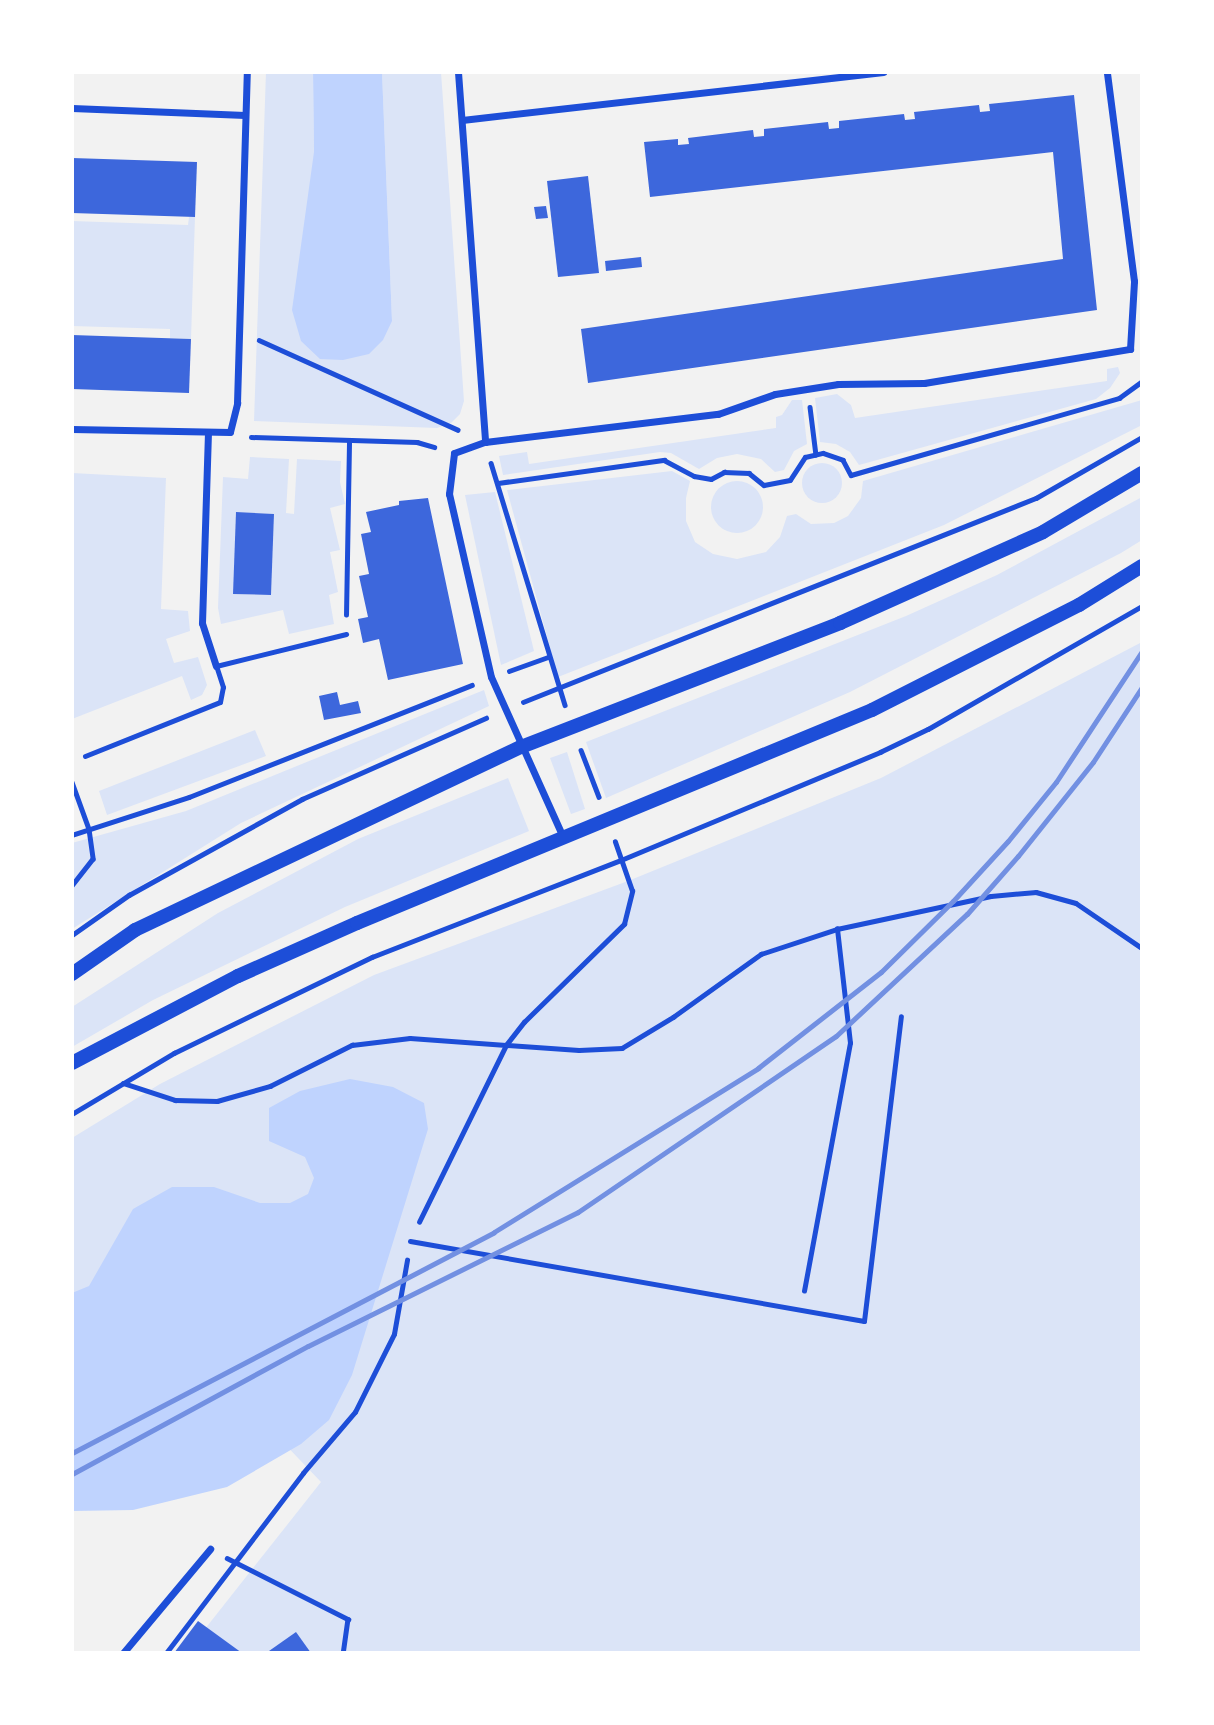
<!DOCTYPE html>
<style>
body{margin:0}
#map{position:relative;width:1214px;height:1725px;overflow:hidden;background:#f2f2f2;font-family:"Varela Round",sans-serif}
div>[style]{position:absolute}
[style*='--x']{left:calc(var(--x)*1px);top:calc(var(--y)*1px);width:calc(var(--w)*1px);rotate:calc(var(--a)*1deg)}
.green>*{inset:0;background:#dbe4f7}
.round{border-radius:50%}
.water>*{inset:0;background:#bfd3fe}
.building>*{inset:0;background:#3d67dc}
.path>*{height:4.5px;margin:-2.25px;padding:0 2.25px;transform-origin:2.25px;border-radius:2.25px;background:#1d4ed8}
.service>*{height:5px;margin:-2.5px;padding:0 2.5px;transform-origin:2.5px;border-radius:2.5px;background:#1d4ed8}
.minor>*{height:7px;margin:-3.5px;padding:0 3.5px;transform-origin:3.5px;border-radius:3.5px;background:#1d4ed8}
.secondary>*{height:14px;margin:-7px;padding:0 7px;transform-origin:7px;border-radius:7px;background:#1d4ed8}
.rail>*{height:5px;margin:-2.5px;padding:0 2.5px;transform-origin:2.5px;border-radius:2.5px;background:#7290e2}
span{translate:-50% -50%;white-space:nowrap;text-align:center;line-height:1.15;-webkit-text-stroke:7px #fff;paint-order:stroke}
.frame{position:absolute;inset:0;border:74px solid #fff;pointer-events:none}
</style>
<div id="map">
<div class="green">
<div style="clip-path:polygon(266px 72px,313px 72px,314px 152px,392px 321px,382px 72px,441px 72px,464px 401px,460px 414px,451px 423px,437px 428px,254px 421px)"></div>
<div style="clip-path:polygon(189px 217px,195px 217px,191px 339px,170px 338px,170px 329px,72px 326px,72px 221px,188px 225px)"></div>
<div style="clip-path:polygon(1118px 367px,1120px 373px,1110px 388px,1096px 399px,859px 465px,850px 452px,836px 444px,820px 442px,815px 398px,837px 394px,851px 405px,855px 418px,1107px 381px,1107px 369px)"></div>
<div style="clip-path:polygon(792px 400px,802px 400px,807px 444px,794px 451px,784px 470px,775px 472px,761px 459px,737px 454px,717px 458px,699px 469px,671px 453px,660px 452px,503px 475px,499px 456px,527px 452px,529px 464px,776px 428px,776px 417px,782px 415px)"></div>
<div style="clip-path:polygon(1142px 400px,1142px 425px,944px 525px,558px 677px,507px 490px,672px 471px,690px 481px,686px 498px,686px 521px,695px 542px,713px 554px,737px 559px,766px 552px,780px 537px,787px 516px,796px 514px,811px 524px,834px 523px,848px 516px,861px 498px,863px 481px)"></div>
<div style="clip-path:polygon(evenodd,250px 457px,289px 459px,286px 513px,294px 514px,297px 459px,341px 461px,340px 482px,345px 504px,330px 508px,340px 550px,330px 552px,338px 592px,329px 595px,334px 624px,289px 634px,283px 610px,221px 624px,218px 608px,223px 477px,248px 479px,250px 457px,236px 512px,274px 514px,271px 595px,234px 594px,236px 512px)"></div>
<div class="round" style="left:802px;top:463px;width:40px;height:40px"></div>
<div style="clip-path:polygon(72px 473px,166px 478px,161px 609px,188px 611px,190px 631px,166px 639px,174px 663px,198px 657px,207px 685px,202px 695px,191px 700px,182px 676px,72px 719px)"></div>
<div class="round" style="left:711px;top:481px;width:52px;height:52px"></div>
<div style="clip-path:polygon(495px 492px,534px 651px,501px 665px,465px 495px)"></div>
<div style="clip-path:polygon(1142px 497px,1142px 540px,1121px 553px,850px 692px,606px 798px,586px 742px,906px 616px,997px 575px)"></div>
<div style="clip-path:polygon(1142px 642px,1142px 1653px,186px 1653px,321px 1482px,252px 1410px,72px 1485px,72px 1138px,160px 1084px,374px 975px,628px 881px,881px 778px)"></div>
<div style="clip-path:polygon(484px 690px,489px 706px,241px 823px,72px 929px,72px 843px,186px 811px)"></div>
<div style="clip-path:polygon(255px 730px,266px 756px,107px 815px,99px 791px)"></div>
<div style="clip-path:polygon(567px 752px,585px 809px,571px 814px,550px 758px)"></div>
<div style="clip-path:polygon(508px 778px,529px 831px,345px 907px,153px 1000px,72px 1047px,72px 1007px,218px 913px,358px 839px)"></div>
</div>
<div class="water">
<div style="clip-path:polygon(313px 72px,382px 72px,392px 321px,383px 340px,369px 354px,343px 360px,320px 359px,301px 341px,292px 310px,314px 152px)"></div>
<div style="clip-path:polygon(350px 1079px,393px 1087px,424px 1103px,428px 1129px,352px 1375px,329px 1420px,301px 1444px,227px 1487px,133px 1510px,72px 1511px,72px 1293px,89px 1286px,133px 1209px,172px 1187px,214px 1187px,260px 1203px,290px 1203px,308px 1194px,314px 1178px,305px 1157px,269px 1141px,269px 1108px,300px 1091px)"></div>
</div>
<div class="building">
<div style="clip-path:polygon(1074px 95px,1097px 310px,588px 383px,581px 329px,1063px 259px,1053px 152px,650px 197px,644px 142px,678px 139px,678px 145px,689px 144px,688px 138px,753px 130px,754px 137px,764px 136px,764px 129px,828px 122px,829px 129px,839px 128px,839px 121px,904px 114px,905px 120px,915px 119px,914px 112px,979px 105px,980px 112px,990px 111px,989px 104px)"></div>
<div style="clip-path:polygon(72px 158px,197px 162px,195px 217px,72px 213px)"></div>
<div style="clip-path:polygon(588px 176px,599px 273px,558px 277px,547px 181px)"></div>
<div style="clip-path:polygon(546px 206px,548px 218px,536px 219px,534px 207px)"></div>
<div style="clip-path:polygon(641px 257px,642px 267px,606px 271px,605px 261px)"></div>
<div style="clip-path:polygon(72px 335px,191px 339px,189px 393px,72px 389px)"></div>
<div style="clip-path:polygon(428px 498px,463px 664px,388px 680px,379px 639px,363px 643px,358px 619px,368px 617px,359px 576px,369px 574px,361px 534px,371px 532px,366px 512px,399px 505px,399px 501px)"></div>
<div style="clip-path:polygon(236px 512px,274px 514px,271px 595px,233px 594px)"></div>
<div style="clip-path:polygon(337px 692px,340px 705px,358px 701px,361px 713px,324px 720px,319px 696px)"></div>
<div style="clip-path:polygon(198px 1621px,242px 1653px,174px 1653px)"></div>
<div style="clip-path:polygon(296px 1632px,311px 1653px,270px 1653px,269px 1651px)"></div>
</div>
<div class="path">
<div style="--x:259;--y:340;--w:218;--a:24.3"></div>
<div style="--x:810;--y:407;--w:48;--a:82.9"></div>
<div style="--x:251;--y:437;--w:166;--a:1.7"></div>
<div style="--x:417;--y:442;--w:18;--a:16"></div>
<div style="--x:491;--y:463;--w:253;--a:73"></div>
<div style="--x:498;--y:483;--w:168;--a:-7.9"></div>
<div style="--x:664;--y:460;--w:34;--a:28"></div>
<div style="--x:694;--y:476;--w:17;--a:10"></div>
<div style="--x:711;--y:479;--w:15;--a:-28"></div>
<div style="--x:724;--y:472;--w:25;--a:2"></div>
<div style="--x:749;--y:473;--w:19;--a:39"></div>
<div style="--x:764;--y:485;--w:26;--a:-11"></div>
<div style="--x:790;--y:480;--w:27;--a:-57"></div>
<div style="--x:805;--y:457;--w:18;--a:-13"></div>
<div style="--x:823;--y:453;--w:21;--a:19"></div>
<div style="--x:843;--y:460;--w:17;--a:62"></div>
<div style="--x:851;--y:475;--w:279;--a:-16"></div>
<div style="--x:1119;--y:398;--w:29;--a:-36"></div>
<div style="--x:346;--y:615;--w:174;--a:-89"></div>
<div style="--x:509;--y:671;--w:41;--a:-19.7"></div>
<div style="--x:523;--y:702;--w:552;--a:-21.69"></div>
<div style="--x:1036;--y:498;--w:122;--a:-29.9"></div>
<div style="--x:581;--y:750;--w:50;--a:69"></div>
<div style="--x:72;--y:782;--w:50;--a:70.1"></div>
<div style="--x:89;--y:829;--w:30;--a:82"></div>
<div style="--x:93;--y:859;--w:34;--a:128"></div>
<div style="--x:72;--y:835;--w:123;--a:-18"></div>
<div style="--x:189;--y:797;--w:304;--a:-21.6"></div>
<div style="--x:72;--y:935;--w:70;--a:-35.1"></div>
<div style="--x:129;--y:895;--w:198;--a:-29"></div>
<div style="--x:302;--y:799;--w:201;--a:-23.8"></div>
<div style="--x:123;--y:1083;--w:55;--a:18.1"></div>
<div style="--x:175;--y:1100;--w:42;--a:1.4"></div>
<div style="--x:217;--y:1101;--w:55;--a:-15.8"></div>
<div style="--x:270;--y:1086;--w:92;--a:-26.6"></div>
<div style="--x:352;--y:1045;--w:58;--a:-6.9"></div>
<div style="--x:410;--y:1038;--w:169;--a:4.1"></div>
<div style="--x:579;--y:1050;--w:43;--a:-2.7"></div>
<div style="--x:622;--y:1048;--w:60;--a:-31.3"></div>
<div style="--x:673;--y:1017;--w:108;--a:-35.6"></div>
<div style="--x:761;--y:954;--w:80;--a:-18.2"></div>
<div style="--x:837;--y:929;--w:157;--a:-12.1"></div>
<div style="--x:991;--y:896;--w:45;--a:-5.1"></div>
<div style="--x:1036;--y:892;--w:41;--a:15.4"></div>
<div style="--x:1076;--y:903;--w:80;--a:34.3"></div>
<div style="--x:72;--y:1114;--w:119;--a:-30.9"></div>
<div style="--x:174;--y:1053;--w:220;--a:-25.9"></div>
<div style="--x:372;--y:957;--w:267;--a:-21.3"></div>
<div style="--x:621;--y:860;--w:281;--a:-22.6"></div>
<div style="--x:880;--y:752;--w:53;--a:-25.6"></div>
<div style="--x:928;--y:729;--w:247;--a:-29.9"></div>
<div style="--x:419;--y:1222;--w:197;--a:-63.8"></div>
<div style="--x:506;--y:1045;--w:29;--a:-52"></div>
<div style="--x:524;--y:1022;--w:140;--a:-44.4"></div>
<div style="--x:624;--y:924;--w:34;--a:-76"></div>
<div style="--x:632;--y:891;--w:52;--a:-109.1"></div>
<div style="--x:804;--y:1291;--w:252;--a:-79.5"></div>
<div style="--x:850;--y:1043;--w:115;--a:-96.5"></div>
<div style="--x:227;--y:1558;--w:136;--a:26.8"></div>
<div style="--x:348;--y:1619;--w:34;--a:98"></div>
<div style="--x:166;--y:1653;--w:226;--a:-52.7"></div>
<div style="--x:303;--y:1473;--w:80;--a:-49.6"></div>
<div style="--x:355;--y:1412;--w:87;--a:-63.4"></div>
<div style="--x:394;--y:1334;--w:75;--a:-80"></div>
</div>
<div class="service">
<div style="--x:85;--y:756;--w:145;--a:-21.8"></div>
<div style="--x:220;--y:702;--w:15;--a:-79"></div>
<div style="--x:223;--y:687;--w:22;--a:-108"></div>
<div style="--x:216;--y:666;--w:134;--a:-13.8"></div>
<div style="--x:410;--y:1241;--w:461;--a:10"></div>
<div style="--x:864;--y:1321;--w:307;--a:-83.1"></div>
</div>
<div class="minor">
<div style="--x:458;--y:72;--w:371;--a:85.8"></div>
<div style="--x:72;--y:108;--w:173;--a:2.3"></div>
<div style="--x:462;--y:120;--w:424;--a:-6.5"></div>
<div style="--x:72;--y:429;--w:158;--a:1.1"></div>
<div style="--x:230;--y:432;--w:30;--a:-76"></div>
<div style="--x:237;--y:403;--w:331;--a:-88.3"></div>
<div style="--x:208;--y:432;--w:191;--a:91.8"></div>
<div style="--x:202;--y:623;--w:45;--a:72"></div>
<div style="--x:563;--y:837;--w:175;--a:-114.2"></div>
<div style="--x:491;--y:677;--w:188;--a:-102.9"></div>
<div style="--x:449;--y:494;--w:41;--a:-83"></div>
<div style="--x:454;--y:453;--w:33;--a:-20"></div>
<div style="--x:485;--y:442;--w:235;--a:-6.9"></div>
<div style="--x:718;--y:414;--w:60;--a:-19.3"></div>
<div style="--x:775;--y:394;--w:64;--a:-9"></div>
<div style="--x:838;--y:384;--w:86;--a:-0.7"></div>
<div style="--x:924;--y:383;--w:209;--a:-9.4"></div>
<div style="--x:1130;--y:349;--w:68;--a:-86.6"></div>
<div style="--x:1134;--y:281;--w:211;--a:-97.4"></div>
<div style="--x:123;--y:1653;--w:136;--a:-50.1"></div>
</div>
<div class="secondary">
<div style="--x:72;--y:974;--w:77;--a:-34.9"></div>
<div style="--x:135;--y:930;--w:427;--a:-25.4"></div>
<div style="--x:521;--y:747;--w:342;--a:-21.2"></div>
<div style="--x:840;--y:623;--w:222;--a:-24.1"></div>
<div style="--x:1043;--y:532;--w:115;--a:-30.8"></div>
<div style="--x:72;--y:1063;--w:187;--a:-27.7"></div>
<div style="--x:238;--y:976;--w:130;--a:-24"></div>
<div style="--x:357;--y:923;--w:557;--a:-22.47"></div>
<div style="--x:872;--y:710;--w:232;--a:-26.9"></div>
<div style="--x:1079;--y:605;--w:74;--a:-31.8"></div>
</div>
<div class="rail">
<div style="--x:72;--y:1453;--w:476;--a:-27.6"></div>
<div style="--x:494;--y:1232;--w:311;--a:-31.8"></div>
<div style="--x:758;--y:1068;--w:156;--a:-38"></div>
<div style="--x:881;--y:972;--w:101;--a:-44.6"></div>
<div style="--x:953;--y:901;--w:81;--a:-47.5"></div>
<div style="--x:1008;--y:841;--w:76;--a:-50.9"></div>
<div style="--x:1056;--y:782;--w:157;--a:-56.7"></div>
<div style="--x:72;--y:1474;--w:268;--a:-28.5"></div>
<div style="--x:308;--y:1346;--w:301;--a:-26.4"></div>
<div style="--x:578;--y:1212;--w:312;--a:-34.3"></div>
<div style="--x:836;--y:1036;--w:179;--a:-43"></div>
<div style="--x:967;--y:914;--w:77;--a:-48.7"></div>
<div style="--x:1018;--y:856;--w:120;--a:-51.4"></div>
<div style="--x:1093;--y:762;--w:90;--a:-56.8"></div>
</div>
<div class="frame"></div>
</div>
